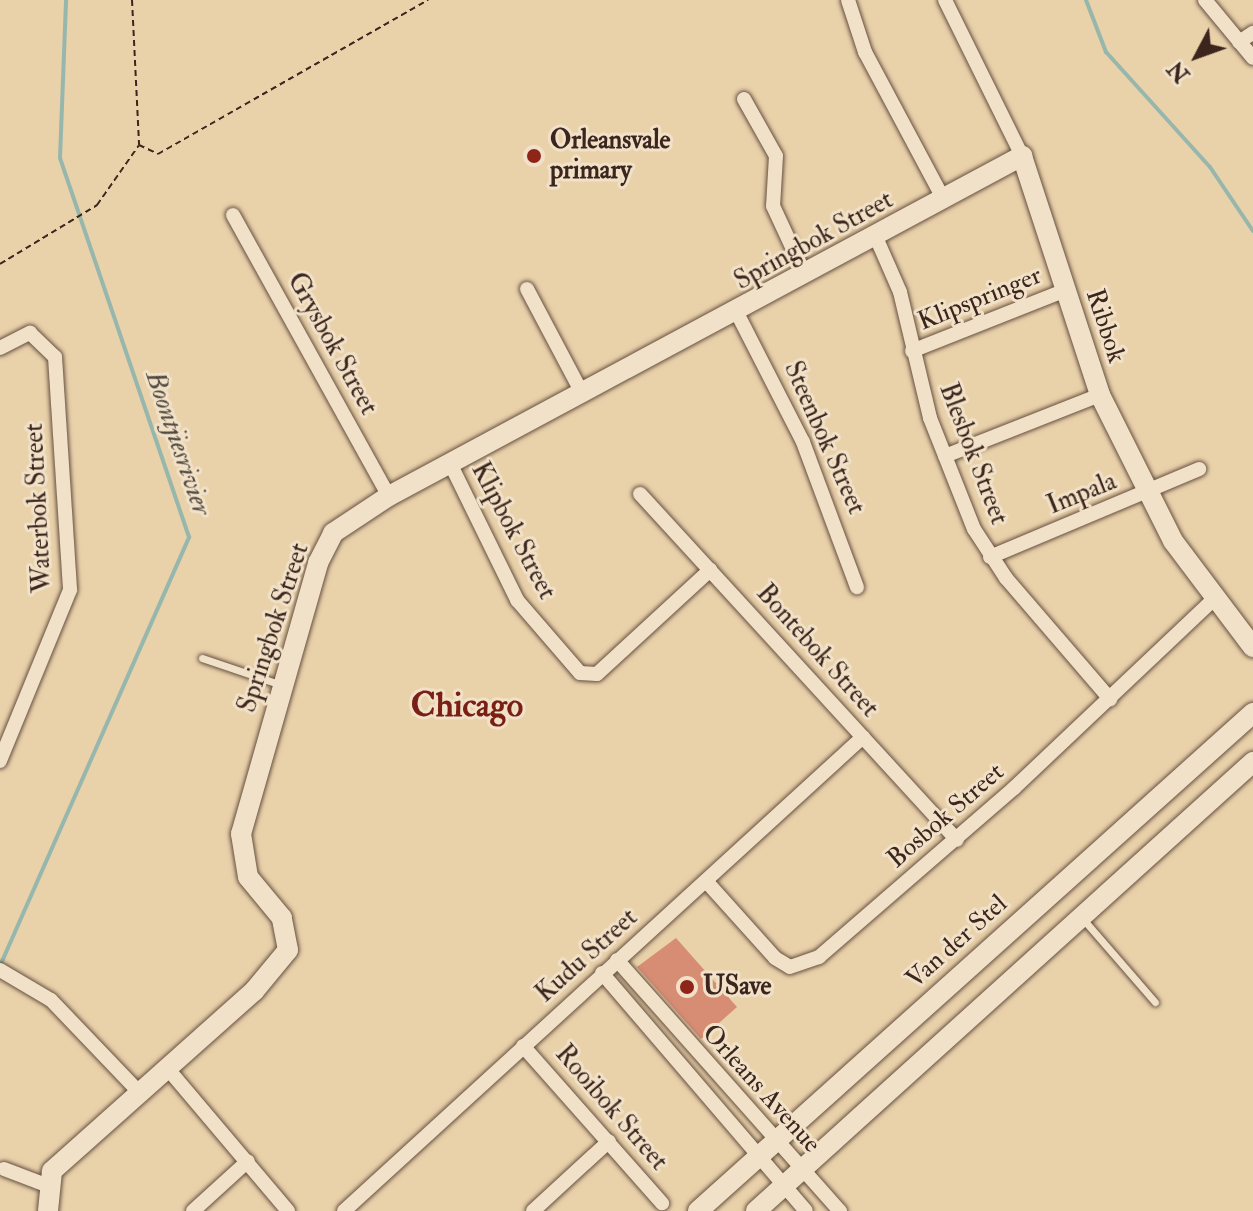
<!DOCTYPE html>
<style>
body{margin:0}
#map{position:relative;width:1253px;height:1211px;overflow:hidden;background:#e9d1aa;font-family:"IM FELL Double Pica",serif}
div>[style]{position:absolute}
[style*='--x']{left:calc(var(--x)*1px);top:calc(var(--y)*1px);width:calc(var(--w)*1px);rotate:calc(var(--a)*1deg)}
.stream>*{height:4px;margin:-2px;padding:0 2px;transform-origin:2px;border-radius:2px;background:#97b7ac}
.building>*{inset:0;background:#d68d73}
.path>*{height:2px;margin-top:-1px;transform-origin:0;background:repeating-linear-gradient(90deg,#3b251c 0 6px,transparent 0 10px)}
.roads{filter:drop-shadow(0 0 2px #665040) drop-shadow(0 0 2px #665040)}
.lane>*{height:7px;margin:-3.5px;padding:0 3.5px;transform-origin:3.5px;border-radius:3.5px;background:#f1e1c8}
.street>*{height:14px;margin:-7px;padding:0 7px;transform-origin:7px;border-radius:7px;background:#f1e1c8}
.secondary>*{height:20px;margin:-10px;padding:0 10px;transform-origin:10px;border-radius:10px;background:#f1e1c8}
.dots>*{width:22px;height:22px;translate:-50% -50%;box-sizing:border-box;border:4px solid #f1e1c8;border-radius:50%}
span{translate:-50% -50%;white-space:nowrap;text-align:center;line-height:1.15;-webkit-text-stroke:6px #f1e1c8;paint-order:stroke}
.poi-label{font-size:26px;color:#3b251c;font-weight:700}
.left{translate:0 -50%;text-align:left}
.street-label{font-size:26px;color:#3b251c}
.water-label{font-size:28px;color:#524a40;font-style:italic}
.district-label{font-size:34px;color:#7a1f14;font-weight:700}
.north{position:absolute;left:1157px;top:16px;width:80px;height:80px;-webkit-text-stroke:6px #f1e1c8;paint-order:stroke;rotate:229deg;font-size:22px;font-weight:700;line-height:32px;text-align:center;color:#3b251c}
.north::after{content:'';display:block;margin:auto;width:28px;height:36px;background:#3b251c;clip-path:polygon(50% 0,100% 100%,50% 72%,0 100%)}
</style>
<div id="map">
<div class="stream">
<div style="--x:1086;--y:0;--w:56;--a:69"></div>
<div style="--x:1106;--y:52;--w:155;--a:47.9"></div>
<div style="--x:1210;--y:167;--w:77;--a:56.1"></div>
<div style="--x:0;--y:966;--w:469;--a:-66.2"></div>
<div style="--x:189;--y:537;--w:400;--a:-108.8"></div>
<div style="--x:60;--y:158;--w:158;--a:-87.8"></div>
</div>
<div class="building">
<div style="clip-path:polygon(676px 938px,737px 1007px,701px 1039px,637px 967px)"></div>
</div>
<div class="path">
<div style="--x:132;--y:0;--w:145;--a:87.2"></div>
<div style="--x:139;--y:145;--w:21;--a:25"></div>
<div style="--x:158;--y:154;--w:311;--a:-29.7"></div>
<div style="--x:0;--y:264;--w:114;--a:-31.3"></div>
<div style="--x:97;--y:205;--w:73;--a:-55"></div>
</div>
<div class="roads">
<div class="lane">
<div style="--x:202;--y:658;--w:81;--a:18.7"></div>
<div style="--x:1083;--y:919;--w:110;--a:49.1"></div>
</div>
<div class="street">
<div style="--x:848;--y:0;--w:55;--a:71.9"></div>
<div style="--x:865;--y:52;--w:166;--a:61.9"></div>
<div style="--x:945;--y:0;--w:174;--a:63.7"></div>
<div style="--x:1205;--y:0;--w:75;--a:50.4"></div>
<div style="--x:1239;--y:42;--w:17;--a:-33"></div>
<div style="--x:744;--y:99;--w:65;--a:60.7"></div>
<div style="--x:776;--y:156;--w:50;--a:93.4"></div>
<div style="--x:773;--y:206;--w:76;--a:65.1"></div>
<div style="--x:233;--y:215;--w:321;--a:61"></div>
<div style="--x:875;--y:235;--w:62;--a:66.3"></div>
<div style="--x:900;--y:292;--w:130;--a:76.6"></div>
<div style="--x:930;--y:418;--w:119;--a:68.4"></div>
<div style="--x:974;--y:529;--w:59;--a:56.9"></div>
<div style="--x:1006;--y:578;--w:160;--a:49.3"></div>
<div style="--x:527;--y:289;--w:118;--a:62.1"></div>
<div style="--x:737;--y:313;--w:145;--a:62.9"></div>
<div style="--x:803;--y:442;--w:155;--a:69.6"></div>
<div style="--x:0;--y:348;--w:34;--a:-27"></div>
<div style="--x:30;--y:333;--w:35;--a:44"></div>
<div style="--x:55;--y:357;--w:233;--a:86.3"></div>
<div style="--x:70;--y:590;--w:185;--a:112.3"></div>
<div style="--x:912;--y:351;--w:166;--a:-21.6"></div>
<div style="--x:945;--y:456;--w:167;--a:-21.5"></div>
<div style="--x:450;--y:463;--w:153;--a:63.9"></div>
<div style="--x:517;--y:600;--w:96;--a:49.2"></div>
<div style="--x:580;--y:673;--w:17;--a:3"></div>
<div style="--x:597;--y:674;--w:154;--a:-42.6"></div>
<div style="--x:640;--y:494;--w:469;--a:47.5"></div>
<div style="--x:990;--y:557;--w:227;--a:-22.8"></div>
<div style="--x:706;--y:881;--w:103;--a:48.1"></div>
<div style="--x:775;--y:958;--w:17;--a:31"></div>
<div style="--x:790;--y:967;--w:31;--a:-19"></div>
<div style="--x:819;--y:957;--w:258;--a:-40.9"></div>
<div style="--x:1014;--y:788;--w:272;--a:-43.4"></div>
<div style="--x:617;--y:960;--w:336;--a:48.4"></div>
<div style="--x:0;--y:970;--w:59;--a:30.5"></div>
<div style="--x:51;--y:1000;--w:129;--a:46.3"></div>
<div style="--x:602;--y:973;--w:313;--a:49.4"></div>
<div style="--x:523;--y:1046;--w:210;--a:48.5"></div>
<div style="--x:168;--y:1069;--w:186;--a:49.8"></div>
<div style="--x:4;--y:1169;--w:45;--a:20.9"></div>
<div style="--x:193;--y:1211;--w:74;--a:-42.3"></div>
<div style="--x:344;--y:1211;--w:703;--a:-42.41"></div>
<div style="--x:533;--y:1211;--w:103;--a:-42.6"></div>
</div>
<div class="secondary">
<div style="--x:48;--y:1211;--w:40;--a:-84.3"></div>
<div style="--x:52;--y:1171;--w:271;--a:-41.7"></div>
<div style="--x:254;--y:991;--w:53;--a:-50.3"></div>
<div style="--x:288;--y:950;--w:33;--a:-101"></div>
<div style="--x:282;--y:918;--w:53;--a:-129.7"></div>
<div style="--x:248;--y:877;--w:44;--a:-99.2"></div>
<div style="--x:241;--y:834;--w:282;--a:-74.1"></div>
<div style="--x:318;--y:563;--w:34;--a:-63"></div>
<div style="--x:333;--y:533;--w:67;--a:-33.5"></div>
<div style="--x:389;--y:496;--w:719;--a:-28.24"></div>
<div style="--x:1022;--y:156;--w:251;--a:71.9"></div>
<div style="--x:1100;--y:395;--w:163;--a:63.4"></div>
<div style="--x:1173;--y:541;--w:133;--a:53"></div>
<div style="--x:698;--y:1211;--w:746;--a:-41.9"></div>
<div style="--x:756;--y:1211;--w:670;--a:-42.1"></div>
</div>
</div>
<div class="dots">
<div style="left:534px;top:156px;background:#8f2418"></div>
<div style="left:687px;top:987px;background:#8f2418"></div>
</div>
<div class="poi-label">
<span class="left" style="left:550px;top:156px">Orleansvale<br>primary</span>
<span class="left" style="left:703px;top:987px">USave</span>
</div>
<div class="street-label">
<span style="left:814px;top:241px;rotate:-29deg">Springbok Street</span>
<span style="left:980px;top:299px;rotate:-22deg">Klipspringer</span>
<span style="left:1105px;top:326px;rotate:72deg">Ribbok</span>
<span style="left:332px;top:344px;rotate:61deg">Grysbok Street</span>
<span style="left:824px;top:438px;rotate:66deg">Steenbok Street</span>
<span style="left:973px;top:454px;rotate:69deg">Blesbok Street</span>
<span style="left:1082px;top:494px;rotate:-22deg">Impala</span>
<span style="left:39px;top:508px;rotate:-93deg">Waterbok Street</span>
<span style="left:513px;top:531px;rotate:62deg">Klipbok Street</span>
<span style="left:274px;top:628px;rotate:-72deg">Springbok Street</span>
<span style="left:817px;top:651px;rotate:48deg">Bontebok Street</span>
<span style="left:946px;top:816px;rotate:-41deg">Bosbok Street</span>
<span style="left:957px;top:942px;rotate:-42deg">Van der Stel</span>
<span style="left:587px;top:956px;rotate:-42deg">Kudu Street</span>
<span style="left:761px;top:1089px;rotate:48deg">Orleans Avenue</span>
<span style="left:611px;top:1108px;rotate:49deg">Rooibok Street</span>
</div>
<div class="water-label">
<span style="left:178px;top:443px;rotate:71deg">Boontjiesrivier</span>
</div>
<div class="district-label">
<span style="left:467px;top:706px">Chicago</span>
</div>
<div class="north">N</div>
</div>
